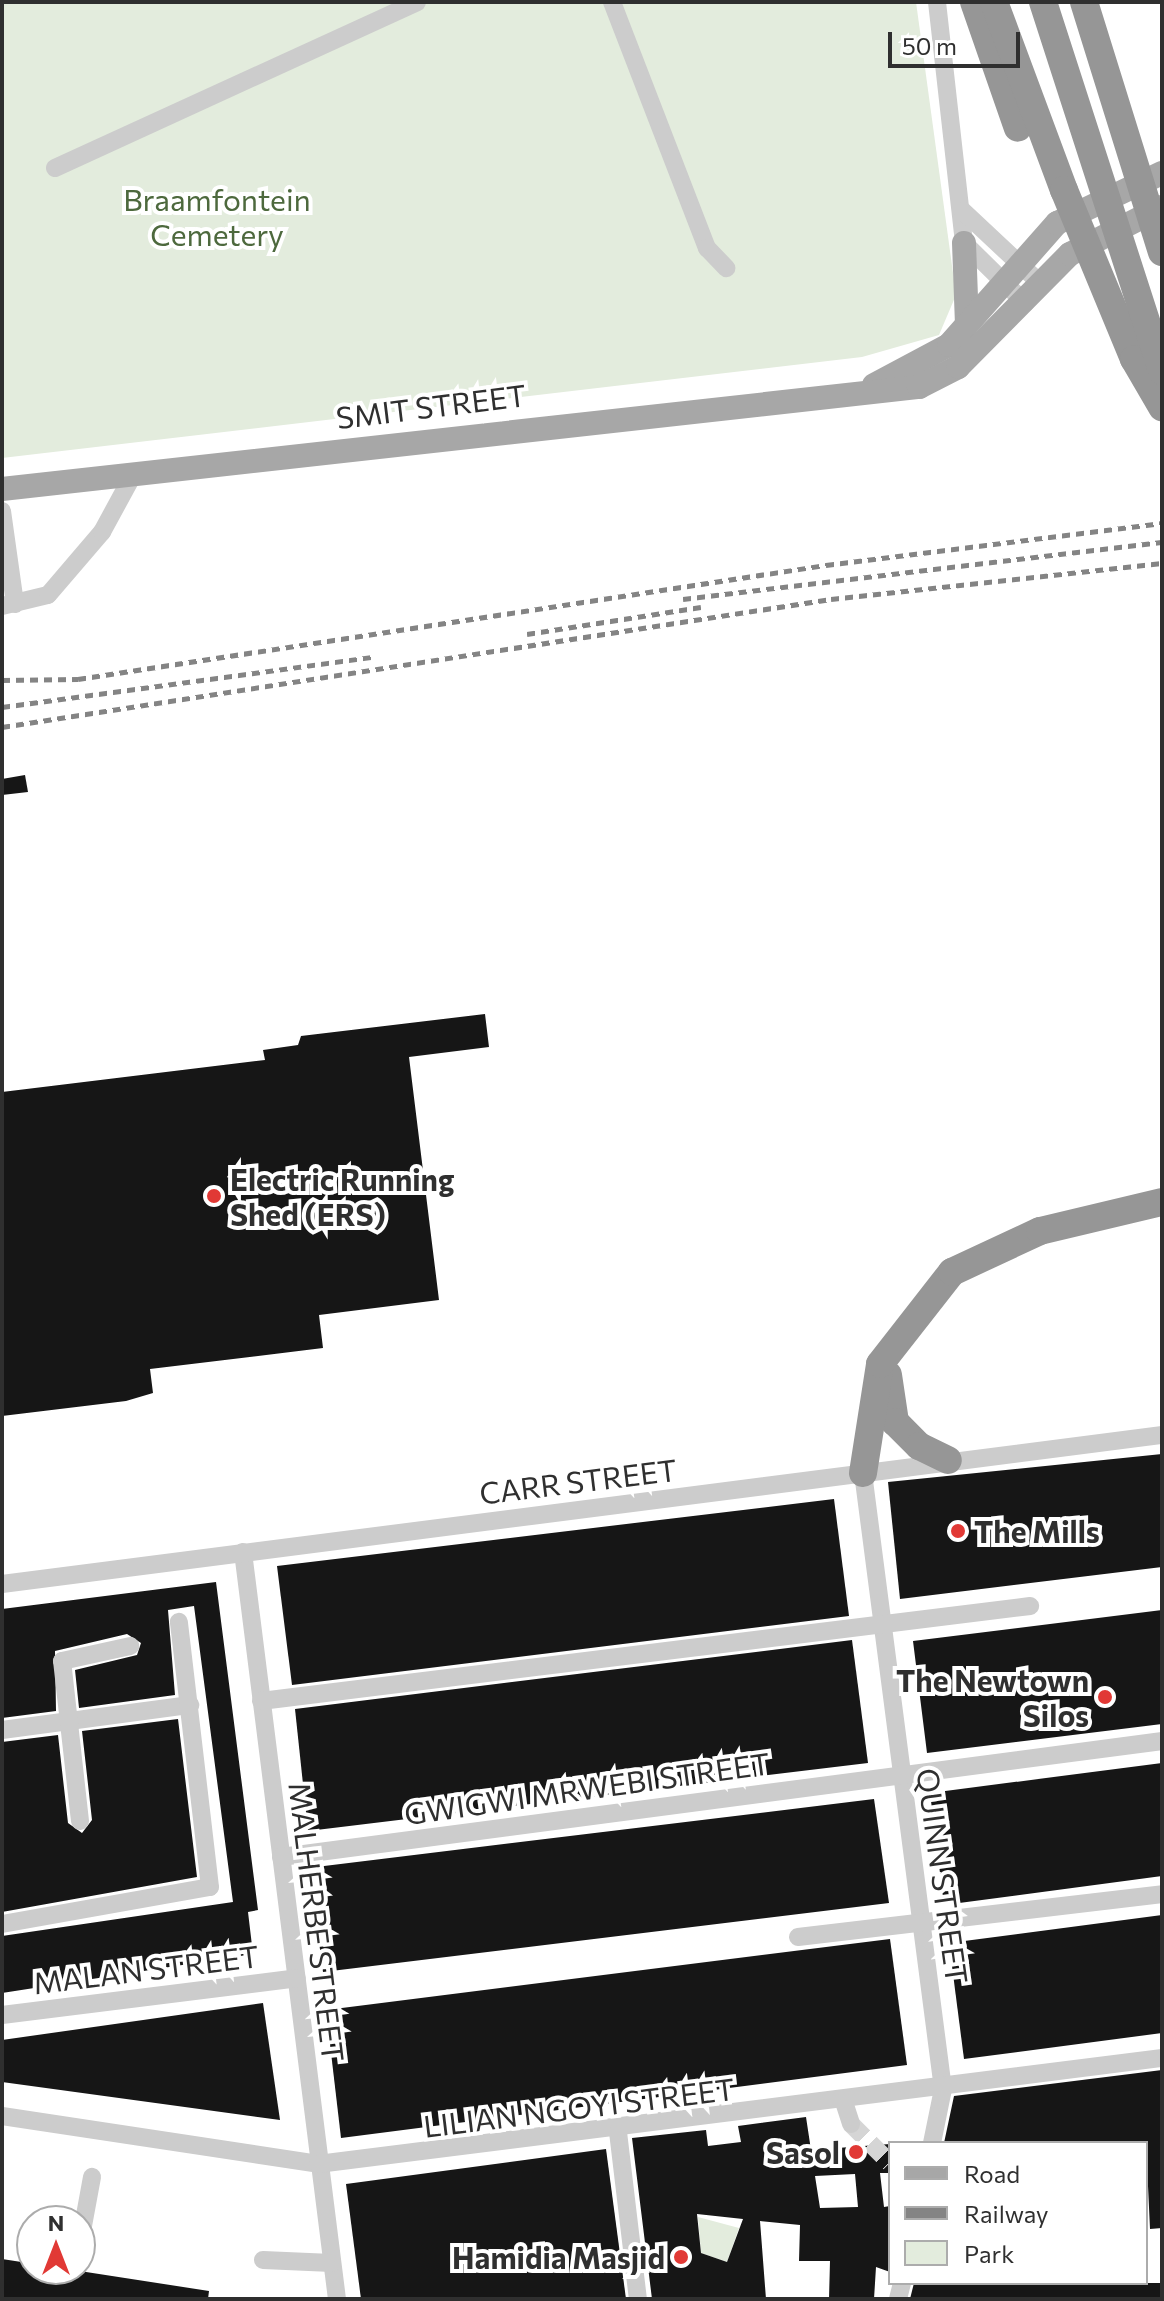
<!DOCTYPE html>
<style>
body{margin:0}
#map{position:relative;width:1164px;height:2301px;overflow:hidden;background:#fff;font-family:Commissioner,sans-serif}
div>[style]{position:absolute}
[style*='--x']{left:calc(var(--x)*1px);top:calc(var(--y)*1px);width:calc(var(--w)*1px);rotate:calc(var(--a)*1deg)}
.green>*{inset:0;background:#e3ecdd}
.building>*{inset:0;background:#161616}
.minor-tunnel>*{height:18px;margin-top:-9px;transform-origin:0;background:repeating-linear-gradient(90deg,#d5d5d5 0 18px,transparent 0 27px)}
.minor>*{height:18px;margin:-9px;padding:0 9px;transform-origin:9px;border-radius:9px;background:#ccc}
.major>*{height:24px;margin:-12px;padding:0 12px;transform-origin:12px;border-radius:12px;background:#a7a7a7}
.highway>*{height:28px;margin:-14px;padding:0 14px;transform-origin:14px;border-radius:14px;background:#969696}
.rail>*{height:5px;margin-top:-2.5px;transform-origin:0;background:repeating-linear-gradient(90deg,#848484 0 8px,transparent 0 14px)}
.dots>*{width:22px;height:22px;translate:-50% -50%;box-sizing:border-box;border:4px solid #fff;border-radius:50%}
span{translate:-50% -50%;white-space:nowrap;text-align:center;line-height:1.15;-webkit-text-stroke:8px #fff;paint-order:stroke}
.park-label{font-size:30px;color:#4d693d}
.street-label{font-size:30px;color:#2f2f2f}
.poi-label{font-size:30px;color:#2f2f2f;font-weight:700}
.left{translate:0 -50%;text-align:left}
.right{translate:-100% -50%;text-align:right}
.frame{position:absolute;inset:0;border:4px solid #2f2f2f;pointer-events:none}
.legend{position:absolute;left:888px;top:2141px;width:260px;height:144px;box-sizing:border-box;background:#fff;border:2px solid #acacac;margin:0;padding:10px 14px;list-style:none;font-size:24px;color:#2f2f2f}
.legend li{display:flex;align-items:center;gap:16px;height:40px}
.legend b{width:40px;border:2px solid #acacac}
.north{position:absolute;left:16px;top:2205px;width:80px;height:80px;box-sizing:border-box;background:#fff;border:2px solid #acacac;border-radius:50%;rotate:0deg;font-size:22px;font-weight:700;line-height:32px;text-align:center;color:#2f2f2f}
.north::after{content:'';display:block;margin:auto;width:28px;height:36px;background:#e13935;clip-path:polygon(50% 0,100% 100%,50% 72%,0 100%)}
.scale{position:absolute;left:888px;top:32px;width:132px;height:36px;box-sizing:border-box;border:4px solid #2f2f2f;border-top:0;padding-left:10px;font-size:24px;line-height:28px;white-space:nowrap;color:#2f2f2f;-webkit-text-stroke:6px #fff;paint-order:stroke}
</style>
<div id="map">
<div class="green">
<div style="clip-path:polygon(2px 2px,916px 2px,956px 295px,939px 335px,862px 357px,2px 458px)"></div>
<div style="clip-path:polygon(698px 2217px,739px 2228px,727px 2262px,701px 2253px)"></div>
</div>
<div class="building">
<div style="clip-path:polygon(25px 775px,28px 792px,2px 795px,2px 779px)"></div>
<div style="clip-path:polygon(485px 1014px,489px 1047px,409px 1057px,439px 1300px,319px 1315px,323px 1348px,150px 1369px,153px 1393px,126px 1401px,2px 1416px,2px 1092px,265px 1060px,263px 1050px,298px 1045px,301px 1036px)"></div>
<div style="clip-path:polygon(1162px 1454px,1162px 1567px,900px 1599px,888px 1482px)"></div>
<div style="clip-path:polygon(834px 1499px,849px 1616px,292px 1685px,277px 1566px)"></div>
<div style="clip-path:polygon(216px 1582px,258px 1910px,248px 1912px,253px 1954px,2px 1993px,2px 1936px,233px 1902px,194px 1606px,168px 1610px,175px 1695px,79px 1708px,75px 1670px,137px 1655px,141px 1643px,127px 1634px,55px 1651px,56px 1711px,2px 1718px,2px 1609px)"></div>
<div style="clip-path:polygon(1162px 1610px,1162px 1724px,927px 1753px,913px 1641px)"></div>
<div style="clip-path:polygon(852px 1640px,868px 1763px,308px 1831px,295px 1709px)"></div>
<div style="clip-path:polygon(178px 1719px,197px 1877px,2px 1912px,2px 1742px,58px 1735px,68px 1823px,82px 1833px,92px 1820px,82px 1731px)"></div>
<div style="clip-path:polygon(1162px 1763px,1162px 1876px,944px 1905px,930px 1793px)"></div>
<div style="clip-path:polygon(874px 1799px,889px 1903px,323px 1972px,310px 1874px,316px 1867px)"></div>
<div style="clip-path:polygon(1162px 1915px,1162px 2033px,964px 2059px,949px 1943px)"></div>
<div style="clip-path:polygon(890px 1939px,907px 2065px,341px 2138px,326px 2010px)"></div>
<div style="clip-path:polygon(263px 2003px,280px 2120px,2px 2082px,2px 2040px)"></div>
<div style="clip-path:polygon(1162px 2070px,1162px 2228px,1150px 2229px,1146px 2143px,944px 2143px,954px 2096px)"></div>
<div style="clip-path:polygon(evenodd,806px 2117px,811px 2150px,890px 2144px,890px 2173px,880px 2173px,884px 2207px,890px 2206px,890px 2272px,876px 2267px,874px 2299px,829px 2299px,830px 2261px,799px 2261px,800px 2225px,760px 2221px,766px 2299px,652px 2299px,632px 2138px,706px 2130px,708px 2146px,741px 2142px,738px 2126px,806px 2117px,855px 2174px,858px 2207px,820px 2208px,815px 2176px,855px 2174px,806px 2117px,697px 2214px,743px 2219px,727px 2262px,701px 2253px,697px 2214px)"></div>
<div style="clip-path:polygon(606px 2149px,626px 2299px,361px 2299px,346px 2184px)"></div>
<div style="clip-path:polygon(2px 2259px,209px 2291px,208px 2299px,2px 2299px)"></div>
<div style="clip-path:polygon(914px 2283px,1162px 2283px,1162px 2299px,910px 2299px)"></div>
</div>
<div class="minor-tunnel">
<div style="--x:851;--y:2124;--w:55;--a:45"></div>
</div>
<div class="minor">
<div style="--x:612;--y:2;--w:264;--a:68.9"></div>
<div style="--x:707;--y:248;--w:28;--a:46"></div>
<div style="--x:937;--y:2;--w:243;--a:83.6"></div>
<div style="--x:964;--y:243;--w:86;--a:44.5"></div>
<div style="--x:55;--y:168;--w:398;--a:-24.6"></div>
<div style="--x:963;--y:211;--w:108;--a:43.1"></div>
<div style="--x:2;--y:511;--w:94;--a:82"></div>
<div style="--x:2;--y:606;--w:47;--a:-13.4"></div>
<div style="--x:48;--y:595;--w:83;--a:-49.4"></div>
<div style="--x:102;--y:532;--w:67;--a:-61.5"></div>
<div style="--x:863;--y:1473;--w:621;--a:82.6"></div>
<div style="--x:943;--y:2089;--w:55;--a:101.5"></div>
<div style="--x:243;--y:1552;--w:753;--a:82.83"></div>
<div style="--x:2;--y:1584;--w:1170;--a:-7.32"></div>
<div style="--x:261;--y:1701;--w:775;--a:-7.04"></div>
<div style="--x:2;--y:1730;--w:190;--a:-7.6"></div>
<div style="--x:80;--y:1821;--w:161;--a:-96.4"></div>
<div style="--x:62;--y:1661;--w:70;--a:-12.4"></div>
<div style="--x:281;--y:1857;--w:889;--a:-7.5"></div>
<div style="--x:2;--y:1924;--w:211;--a:-10.1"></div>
<div style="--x:210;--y:1887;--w:267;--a:-96.7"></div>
<div style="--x:798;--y:1937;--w:367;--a:-6.7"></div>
<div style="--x:2;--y:2015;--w:297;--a:-7.1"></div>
<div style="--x:844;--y:2102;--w:23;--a:72"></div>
<div style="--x:2;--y:2116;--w:320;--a:8.6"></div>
<div style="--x:318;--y:2164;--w:851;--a:-7.16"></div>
<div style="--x:618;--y:2132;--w:168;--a:83.2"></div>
<div style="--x:83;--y:2226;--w:50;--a:-79.6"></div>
<div style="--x:263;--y:2260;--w:69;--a:2.5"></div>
<div style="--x:898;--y:2299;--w:16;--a:-76"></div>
</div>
<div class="major">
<div style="--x:964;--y:243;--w:81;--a:87.9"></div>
<div style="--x:874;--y:385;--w:85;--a:-28.1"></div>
<div style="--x:949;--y:345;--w:163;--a:-48.5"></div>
<div style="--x:1057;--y:223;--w:116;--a:-25.5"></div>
<div style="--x:2;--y:489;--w:923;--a:-6.35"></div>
<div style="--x:919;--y:387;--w:44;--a:-27.1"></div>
<div style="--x:958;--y:367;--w:159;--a:-45.3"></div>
<div style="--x:1070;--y:254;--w:103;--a:-27.1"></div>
</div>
<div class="highway">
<div style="--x:974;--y:2;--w:133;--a:70.8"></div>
<div style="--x:994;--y:2;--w:201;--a:69.6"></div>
<div style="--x:1064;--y:190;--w:183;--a:67.5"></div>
<div style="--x:1134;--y:359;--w:56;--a:59.7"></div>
<div style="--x:1043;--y:2;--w:388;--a:72.1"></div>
<div style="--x:1084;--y:2;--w:262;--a:72.7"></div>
<div style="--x:888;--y:1375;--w:48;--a:81.5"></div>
<div style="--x:895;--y:1422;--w:34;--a:45"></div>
<div style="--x:919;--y:1446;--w:32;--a:26"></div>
<div style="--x:863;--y:1473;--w:110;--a:-81.1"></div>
<div style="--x:880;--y:1364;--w:117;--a:-52"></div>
<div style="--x:952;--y:1272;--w:97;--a:-25"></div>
<div style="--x:1040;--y:1231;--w:125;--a:-13.4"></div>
</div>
<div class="rail">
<div style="--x:683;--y:599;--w:482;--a:-6.8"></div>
<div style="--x:527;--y:634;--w:176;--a:-8.8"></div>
<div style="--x:2;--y:680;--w:76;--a:-0.8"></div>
<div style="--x:78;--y:679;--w:757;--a:-8.67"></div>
<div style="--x:826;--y:565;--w:339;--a:-7.1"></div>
<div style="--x:2;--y:707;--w:374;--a:-7.7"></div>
<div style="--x:2;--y:727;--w:839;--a:-8.78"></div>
<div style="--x:831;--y:599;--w:333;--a:-6.2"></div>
</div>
<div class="dots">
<div style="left:214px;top:1196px;background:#e13935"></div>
<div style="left:958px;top:1531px;background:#e13935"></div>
<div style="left:1105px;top:1697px;background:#e13935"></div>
<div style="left:856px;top:2152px;background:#e13935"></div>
<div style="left:681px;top:2257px;background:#e13935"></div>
</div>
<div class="park-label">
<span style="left:217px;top:216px">Braamfontein<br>Cemetery</span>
</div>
<div class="street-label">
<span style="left:431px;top:406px;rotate:-7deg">SMIT STREET</span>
<span style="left:578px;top:1481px;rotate:-7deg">CARR STREET</span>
<span style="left:587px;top:1788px;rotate:-8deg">GWIGWI MRWEBI STREET</span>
<span style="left:943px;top:1876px;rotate:82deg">QUINN STREET</span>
<span style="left:317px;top:1922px;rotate:83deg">MALHERBE STREET</span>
<span style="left:146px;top:1969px;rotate:-7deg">MALAN STREET</span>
<span style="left:579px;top:2107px;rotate:-7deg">LILIAN NGOYI STREET</span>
</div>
<div class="poi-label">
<span class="left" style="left:230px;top:1196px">Electric Running<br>Shed (ERS)</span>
<span class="left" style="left:974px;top:1531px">The Mills</span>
<span class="right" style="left:1089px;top:1697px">The Newtown<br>Silos</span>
<span class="right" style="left:840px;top:2152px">Sasol</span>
<span class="right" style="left:665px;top:2257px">Hamidia Masjid</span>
</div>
<div class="frame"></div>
<ul class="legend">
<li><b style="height:10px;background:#a7a7a7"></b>Road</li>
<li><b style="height:10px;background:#848484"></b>Railway</li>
<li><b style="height:22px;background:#e3ecdd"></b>Park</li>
</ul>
<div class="north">N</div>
<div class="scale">50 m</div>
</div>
